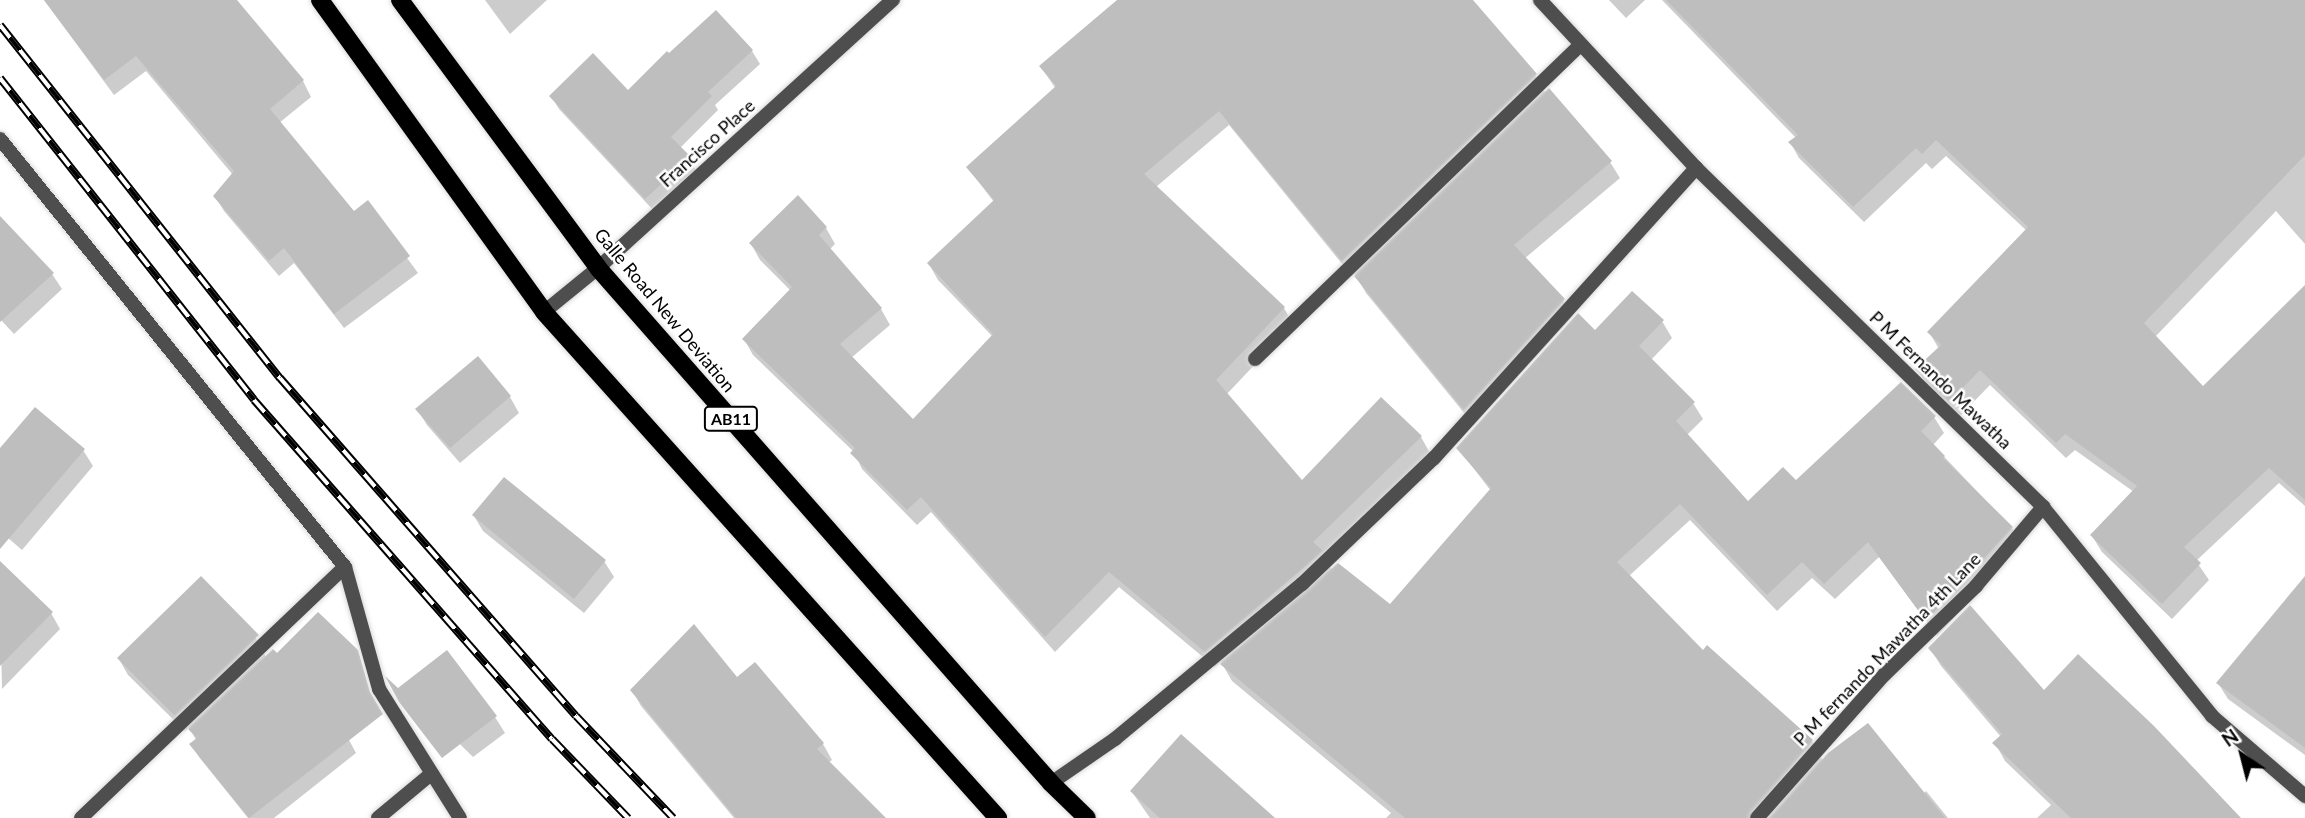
<!DOCTYPE html>
<style>
body{margin:0}
#map{position:relative;width:2305px;height:818px;overflow:hidden;background:#fff;font-family:Lato,sans-serif}
div>[style]{position:absolute}
[style*='--x']{left:calc(var(--x)*1px);top:calc(var(--y)*1px);width:calc(var(--w)*1px);rotate:calc(var(--a)*1deg)}
.shadow>*{inset:0;background:#0003}
.building>*{inset:0;background:#bebebe}
.roads{filter:drop-shadow(0 0 2px #dbdbdb) drop-shadow(0 0 2px #dbdbdb)}
.minor>*{height:14px;margin:-7px;padding:0 7px;transform-origin:7px;border-radius:7px;background:#4e4e4e}
.primary>*{height:18px;margin:-9px;padding:0 9px;transform-origin:9px;border-radius:9px;background:#000}
.rail>*{height:8px;margin-top:-4px;transform-origin:0;background:repeating-linear-gradient(90deg,#fff 0 16px,#000 0 32px);box-sizing:border-box;border-block:2px solid #000}
span{translate:-50% -50%;white-space:nowrap;text-align:center;line-height:1.15;-webkit-text-stroke:5px #fff;paint-order:stroke}
.shield-label span{padding:2px 5px;background:#fff;border:2px solid;border-radius:5px;-webkit-text-stroke-width:0}
.shield-label{font-size:16px;color:#000;font-weight:700}
.street-label{font-size:18px;color:#000}
.north{position:absolute;left:2207px;top:720px;width:70px;height:70px;-webkit-text-stroke:5px #fff;paint-order:stroke;rotate:325deg;font-size:19px;font-weight:700;line-height:28px;text-align:center;color:#000}
.north::after{content:'';display:block;margin:auto;width:24px;height:32px;background:#000;clip-path:polygon(50% 0,100% 100%,50% 72%,0 100%)}
</style>
<div id="map">
<div class="shadow">
<div style="clip-path:polygon(44px 0,236px 2px,303px 81px,311px 97px,279px 123px,353px 213px,367px 203px,418px 273px,344px 328px,294px 263px,279px 276px,224px 211px,215px 196px,233px 175px,146px 71px,114px 95px)"></div>
<div style="clip-path:polygon(485px 0,547px 0,510px 34px)"></div>
<div style="clip-path:polygon(1119px 0,1471px 0,1535px 75px,1546px 94px,1610px 162px,1620px 178px,1524px 259px,1563px 300px,1573px 316px,1474px 425px,1366px 293px,1355px 274px,1352px 276px,1229px 125px,1156px 187px,1284px 308px,1293px 324px,1226px 395px,1302px 483px,1381px 400px,1421px 437px,1430px 453px,1324px 556px,1332px 570px,1390px 606px,1491px 491px,1458px 448px,1595px 333px,1662px 321px,1672px 338px,1651px 360px,1693px 403px,1703px 419px,1687px 435px,1748px 504px,1934px 417px,1944px 433px,1933px 445px,2012px 528px,2021px 545px,1937px 636px,1879px 557px,1835px 599px,1812px 578px,1777px 611px,1690px 520px,1629px 576px,1703px 652px,1812px 741px,1823px 761px,1923px 794px,1926px 791px,1948px 818px,1386px 818px,1391px 813px,1232px 681px,1221px 662px,1215px 667px,1119px 587px,1055px 652px,931px 512px,917px 525px,862px 469px,854px 452px,753px 355px,744px 339px,790px 290px,760px 260px,751px 244px,826px 228px,835px 244px,830px 249px,881px 309px,890px 325px,851px 358px,913px 422px,993px 337px,938px 280px,929px 264px,994px 202px,968px 168px,1056px 89px,1041px 67px)"></div>
<div style="clip-path:polygon(1609px 0,1645px 0,1626px 18px)"></div>
<div style="clip-path:polygon(1662px 0,2305px 0,2305px 244px,2276px 211px,2155px 337px,2203px 388px,2305px 287px,2305px 506px,2279px 483px,2196px 561px,2209px 580px,2172px 619px,2102px 552px,2092px 536px,2134px 492px,2075px 450px,2066px 458px,1990px 385px,1959px 417px,1927px 385px,1917px 369px,1939px 349px,1929px 332px,2027px 231px,1946px 156px,1932px 169px,1926px 163px,1864px 222px,1799px 158px,1790px 142px,1796px 138px)"></div>
<div style="clip-path:polygon(752px 51px,760px 64px,715px 105px,718px 110px,680px 148px,697px 171px,654px 211px,559px 109px,551px 96px,628px 93px,669px 55px)"></div>
<div style="clip-path:polygon(0 218px,52px 274px,62px 289px,14px 334px,0 319px)"></div>
<div style="clip-path:polygon(510px 397px,519px 413px,460px 463px,427px 425px,417px 409px)"></div>
<div style="clip-path:polygon(83px 450px,93px 466px,22px 550px,0 531px,0 451px)"></div>
<div style="clip-path:polygon(474px 516px,604px 561px,614px 577px,584px 613px,483px 531px)"></div>
<div style="clip-path:polygon(2305px 579px,2305px 755px,2228px 699px,2218px 683px)"></div>
<div style="clip-path:polygon(0 594px,51px 613px,60px 629px,2px 689px)"></div>
<div style="clip-path:polygon(252px 631px,266px 657px,349px 740px,356px 753px,274px 818px,248px 818px,199px 757px,191px 744px,196px 740px,189px 727px,185px 731px,128px 675px,119px 659px)"></div>
<div style="clip-path:polygon(1930px 648px,2044px 692px,2239px 818px,2037px 818px,2051px 805px,2005px 761px,1995px 743px,2001px 737px,1941px 666px)"></div>
<div style="clip-path:polygon(737px 680px,823px 744px,832px 760px,828px 763px,884px 818px,734px 818px,641px 706px,632px 690px)"></div>
<div style="clip-path:polygon(415px 700px,495px 717px,505px 733px,473px 757px)"></div>
<div style="clip-path:polygon(1132px 792px,1272px 818px,1150px 818px)"></div>
</div>
<div class="building">
<div style="clip-path:polygon(44px 0,237px 0,304px 80px,270px 109px,354px 211px,368px 200px,410px 256px,334px 314px,284px 248px,269px 261px,213px 196px,234px 171px,136px 56px,104px 80px)"></div>
<div style="clip-path:polygon(1117px 0,1473px 0,1537px 74px,1342px 261px,1219px 111px,1144px 174px,1285px 307px,1216px 380px,1302px 480px,1381px 397px,1422px 436px,1313px 542px,1323px 551px,1205px 652px,1109px 572px,1045px 637px,921px 497px,907px 510px,850px 453px,855px 448px,742px 339px,792px 287px,749px 243px,798px 195px,827px 227px,819px 235px,882px 308px,840px 344px,913px 419px,993px 334px,927px 263px,994px 200px,966px 167px,1056px 86px,1039px 66px)"></div>
<div style="clip-path:polygon(1666px 0,2305px 0,2305px 155px,2144px 323px,2203px 386px,2305px 285px,2305px 500px,2269px 468px,2184px 547px,2201px 563px,2162px 604px,2090px 535px,2137px 486px,2065px 434px,2056px 443px,1980px 370px,1949px 402px,1915px 369px,1941px 345px,1927px 332px,2028px 227px,1936px 140px,1922px 154px,1916px 148px,1853px 207px,1788px 142px,1798px 135px)"></div>
<div style="clip-path:polygon(716px 10px,753px 50px,708px 92px,712px 96px,671px 137px,691px 157px,645px 199px,549px 96px,593px 53px,628px 90px,667px 51px,669px 53px)"></div>
<div style="clip-path:polygon(1549px 88px,1612px 161px,1514px 245px,1565px 299px,1464px 410px,1354px 276px)"></div>
<div style="clip-path:polygon(0 216px,54px 273px,0 322px)"></div>
<div style="clip-path:polygon(1632px 291px,1664px 320px,1639px 346px,1695px 402px,1676px 421px,1748px 501px,1783px 467px,1796px 480px,1901px 382px,1936px 416px,1921px 431px,1945px 456px,1943px 458px,2013px 527px,1926px 621px,1868px 542px,1824px 584px,1802px 562px,1767px 595px,1680px 504px,1617px 562px,1703px 650px,1707px 645px,1813px 740px,1748px 818px,1405px 818px,1220px 664px,1338px 563px,1390px 604px,1491px 488px,1456px 448px,1578px 313px,1595px 330px)"></div>
<div style="clip-path:polygon(478px 356px,511px 396px,450px 448px,415px 409px)"></div>
<div style="clip-path:polygon(35px 407px,85px 449px,0 549px,0 448px)"></div>
<div style="clip-path:polygon(504px 477px,606px 560px,574px 599px,472px 515px)"></div>
<div style="clip-path:polygon(0 561px,53px 612px,0 666px)"></div>
<div style="clip-path:polygon(201px 576px,259px 635px,175px 716px,117px 658px)"></div>
<div style="clip-path:polygon(2305px 576px,2305px 748px,2216px 683px)"></div>
<div style="clip-path:polygon(1970px 605px,2044px 690px,2078px 654px,2154px 726px,2241px 818px,2071px 818px,1992px 743px,2002px 734px,1928px 648px)"></div>
<div style="clip-path:polygon(318px 612px,358px 650px,370px 692px,383px 714px,249px 818px,189px 744px,197px 738px,188px 729px,273px 649px,277px 653px)"></div>
<div style="clip-path:polygon(694px 624px,737px 677px,755px 662px,824px 743px,817px 749px,886px 818px,736px 818px,630px 690px)"></div>
<div style="clip-path:polygon(447px 650px,497px 716px,442px 758px,399px 702px,385px 676px,398px 688px)"></div>
<div style="clip-path:polygon(1868px 723px,1945px 818px,1770px 818px,1828px 753px)"></div>
<div style="clip-path:polygon(1181px 734px,1275px 818px,1160px 818px,1130px 791px)"></div>
</div>
<div class="roads">
<div class="minor">
<div style="--x:1540;--y:0;--w:229;--a:47.1"></div>
<div style="--x:1696;--y:168;--w:485;--a:44.3"></div>
<div style="--x:2043;--y:507;--w:269;--a:51"></div>
<div style="--x:2212;--y:716;--w:123;--a:40.7"></div>
<div style="--x:0;--y:139;--w:550;--a:51.13"></div>
<div style="--x:345;--y:567;--w:127;--a:74.4"></div>
<div style="--x:379;--y:689;--w:152;--a:57.9"></div>
<div style="--x:544;--y:312;--w:70;--a:-39.2"></div>
<div style="--x:598;--y:268;--w:399;--a:-42.3"></div>
<div style="--x:1255;--y:359;--w:453;--a:-44"></div>
<div style="--x:1051;--y:783;--w:78;--a:-34.5"></div>
<div style="--x:1115;--y:739;--w:243;--a:-39.7"></div>
<div style="--x:1302;--y:584;--w:182;--a:-43.7"></div>
<div style="--x:1434;--y:458;--w:391;--a:-47.9"></div>
<div style="--x:81;--y:818;--w:364;--a:-43.6"></div>
<div style="--x:378;--y:818;--w:69;--a:-39.7"></div>
<div style="--x:1757;--y:818;--w:193;--a:-48.4"></div>
<div style="--x:1885;--y:674;--w:127;--a:-44"></div>
<div style="--x:1976;--y:586;--w:104;--a:-49.7"></div>
</div>
<div class="primary">
<div style="--x:320;--y:0;--w:384;--a:54.3"></div>
<div style="--x:544;--y:312;--w:680;--a:48.1"></div>
<div style="--x:400;--y:0;--w:333;--a:53.5"></div>
<div style="--x:598;--y:268;--w:686;--a:48.66"></div>
<div style="--x:1051;--y:783;--w:50;--a:44.2"></div>
</div>
</div>
<div class="rail">
<div style="--x:0;--y:25;--w:451;--a:51.6"></div>
<div style="--x:280;--y:378;--w:449;--a:48.8"></div>
<div style="--x:576;--y:716;--w:141;--a:46.4"></div>
<div style="--x:0;--y:78;--w:410;--a:51.7"></div>
<div style="--x:254;--y:400;--w:451;--a:48.7"></div>
<div style="--x:552;--y:739;--w:110;--a:46.1"></div>
</div>
<div class="shield-label">
<span style="left:731px;top:419px">AB11</span>
</div>
<div class="street-label">
<span style="left:707px;top:143px;rotate:-42deg">Francisco Place</span>
<span style="left:665px;top:310px;rotate:50deg">Galle Road New Deviation</span>
<span style="left:1941px;top:380px;rotate:44deg">P M Fernando Mawatha</span>
<span style="left:1887px;top:649px;rotate:-46deg">P M fernando Mawatha 4th Lane</span>
</div>
<div class="north">N</div>
</div>
